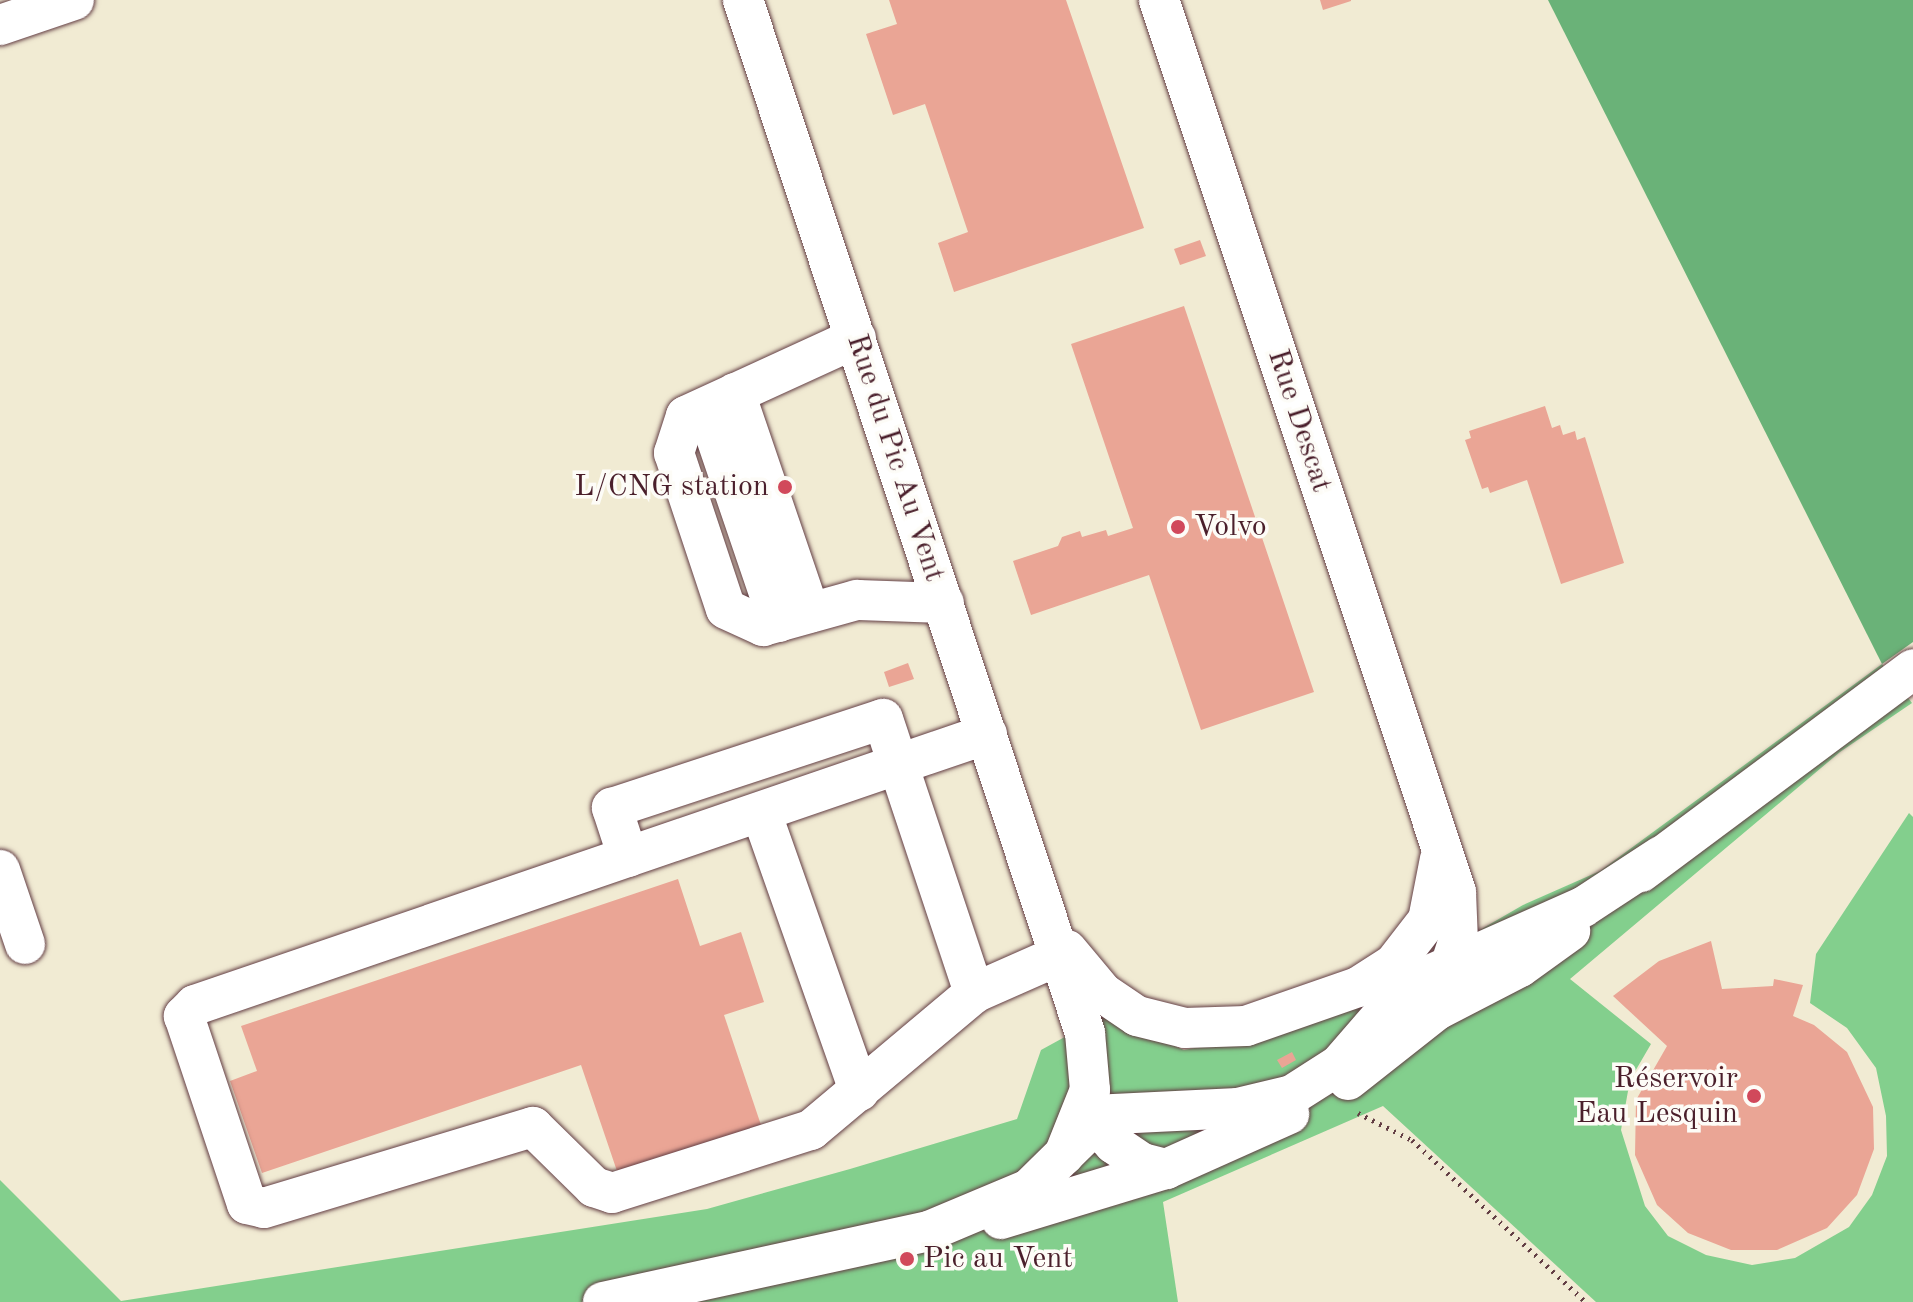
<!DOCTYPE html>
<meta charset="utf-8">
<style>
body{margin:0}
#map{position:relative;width:1913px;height:1302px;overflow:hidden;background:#f1ebd3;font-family:"Old Standard TT",serif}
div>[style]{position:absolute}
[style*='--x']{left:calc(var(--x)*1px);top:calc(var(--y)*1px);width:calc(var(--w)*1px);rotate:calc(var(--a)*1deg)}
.green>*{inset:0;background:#83cf8d}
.forest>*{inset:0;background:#6ab278}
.building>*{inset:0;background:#eaa595}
.path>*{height:5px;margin-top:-2.5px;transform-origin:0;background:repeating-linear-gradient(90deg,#633e44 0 2px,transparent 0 8px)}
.roads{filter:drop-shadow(0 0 2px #633e44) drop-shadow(0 0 2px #633e44)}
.minor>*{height:40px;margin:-20px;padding:0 20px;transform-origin:20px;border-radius:20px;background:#fff}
.dots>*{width:22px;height:22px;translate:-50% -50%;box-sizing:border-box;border:4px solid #fdfcf7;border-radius:50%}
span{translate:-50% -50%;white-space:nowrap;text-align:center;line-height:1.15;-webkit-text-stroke:7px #fdfcf7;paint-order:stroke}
.street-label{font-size:30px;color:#4a1f2b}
.poi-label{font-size:30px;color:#4a1f2b}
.right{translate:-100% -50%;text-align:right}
.left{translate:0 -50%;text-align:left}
</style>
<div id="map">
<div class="green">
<div style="clip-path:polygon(1882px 664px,1912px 703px,1840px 752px,1570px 979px,1651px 1044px,1630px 1080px,1621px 1130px,1645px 1206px,1668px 1236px,1706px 1255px,1752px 1265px,1795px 1258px,1849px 1227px,1872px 1195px,1887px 1156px,1886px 1116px,1876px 1068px,1847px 1028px,1810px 1003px,1816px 954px,1909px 813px,1913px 817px,1913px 1302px,1596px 1302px,1383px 1106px,1163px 1202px,1178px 1302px,0 1302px,0 1180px,121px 1301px,707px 1209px,850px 1169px,1017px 1119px,1041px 1050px,1103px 1016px,1184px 1050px,1273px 1033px,1364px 997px,1523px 905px,1600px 871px)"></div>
</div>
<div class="forest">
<div style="clip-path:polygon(1548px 0,1913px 0,1913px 642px,1882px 664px)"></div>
</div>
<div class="building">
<div style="clip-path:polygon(889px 0,1066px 0,1144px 228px,954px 292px,938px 243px,968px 232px,925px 104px,893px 115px,866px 34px,897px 24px)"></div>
<div style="clip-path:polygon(1320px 0,1351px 0,1351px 1px,1323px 10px)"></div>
<div style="clip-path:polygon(1200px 240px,1206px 256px,1180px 265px,1174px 249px)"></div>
<div style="clip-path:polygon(1184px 306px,1314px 692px,1201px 730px,1149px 575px,1031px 615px,1013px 561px,1058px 546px,1062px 537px,1080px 531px,1082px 537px,1106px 530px,1108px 536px,1133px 528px,1071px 344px)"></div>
<div style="clip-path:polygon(1545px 406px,1552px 428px,1560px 425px,1563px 435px,1575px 431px,1577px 440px,1585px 437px,1624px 563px,1561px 584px,1527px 480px,1490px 493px,1488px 487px,1482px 489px,1465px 440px,1471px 438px,1469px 431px)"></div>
<div style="clip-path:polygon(908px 663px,914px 679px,889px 687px,884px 672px)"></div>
<div style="clip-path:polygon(678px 879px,700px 946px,741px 932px,764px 1002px,724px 1015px,762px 1128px,619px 1177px,581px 1065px,262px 1173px,230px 1081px,257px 1071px,241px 1026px)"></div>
<div style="clip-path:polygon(1711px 941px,1722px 989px,1773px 986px,1774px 979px,1803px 985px,1793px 1016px,1814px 1025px,1847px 1052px,1873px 1107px,1874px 1149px,1857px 1195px,1827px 1228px,1777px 1250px,1731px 1250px,1688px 1233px,1657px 1205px,1635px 1155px,1636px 1100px,1667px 1046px,1613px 996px,1659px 961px)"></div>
<div style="clip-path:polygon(1292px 1052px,1296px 1060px,1282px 1068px,1277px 1060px)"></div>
</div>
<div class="path">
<div style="--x:1358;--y:1113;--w:60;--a:26.6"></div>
<div style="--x:1412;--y:1140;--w:238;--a:43"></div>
</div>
<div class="roads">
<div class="minor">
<div style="--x:743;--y:0;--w:1088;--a:71.68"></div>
<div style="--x:1085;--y:1033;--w:57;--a:85"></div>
<div style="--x:1090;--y:1090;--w:70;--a:111.8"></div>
<div style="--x:1159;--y:0;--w:940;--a:71.58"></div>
<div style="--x:1456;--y:892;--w:50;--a:87.7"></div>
<div style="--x:1458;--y:942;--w:42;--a:108"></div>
<div style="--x:0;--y:25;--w:78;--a:-18.7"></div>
<div style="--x:856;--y:338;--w:187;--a:155.4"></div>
<div style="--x:686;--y:416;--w:39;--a:108"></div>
<div style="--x:674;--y:453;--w:164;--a:71.6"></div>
<div style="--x:726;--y:609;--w:41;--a:24.7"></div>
<div style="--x:763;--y:626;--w:98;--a:-15.5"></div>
<div style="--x:857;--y:600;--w:87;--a:2"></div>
<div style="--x:735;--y:393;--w:232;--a:71.2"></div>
<div style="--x:706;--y:408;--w:226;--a:71.2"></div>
<div style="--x:987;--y:734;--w:837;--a:161.11"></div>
<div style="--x:195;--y:1005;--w:16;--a:135"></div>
<div style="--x:184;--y:1016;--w:198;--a:71.5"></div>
<div style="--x:247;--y:1204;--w:17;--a:13"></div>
<div style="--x:264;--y:1208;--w:281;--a:-16.8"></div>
<div style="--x:533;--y:1127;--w:86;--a:44.5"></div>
<div style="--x:594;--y:1187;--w:19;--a:18"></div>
<div style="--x:612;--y:1193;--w:209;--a:-17.6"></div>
<div style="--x:811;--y:1130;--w:213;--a:-40"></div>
<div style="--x:974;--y:993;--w:94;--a:-23.8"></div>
<div style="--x:761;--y:812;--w:296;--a:70.6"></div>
<div style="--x:628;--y:857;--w:52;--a:-108.1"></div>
<div style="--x:612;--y:808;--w:285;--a:-18.2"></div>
<div style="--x:883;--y:719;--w:289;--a:71.6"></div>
<div style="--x:0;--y:870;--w:78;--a:71.3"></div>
<div style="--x:1641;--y:872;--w:339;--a:-36.7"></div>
<div style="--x:1067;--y:950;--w:56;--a:50.1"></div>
<div style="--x:1103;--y:993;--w:41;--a:34.1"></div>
<div style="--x:1137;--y:1016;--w:49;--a:14"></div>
<div style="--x:1185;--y:1028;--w:61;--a:-1.9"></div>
<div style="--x:1246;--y:1026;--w:119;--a:-19.2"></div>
<div style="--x:1358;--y:987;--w:43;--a:-32.6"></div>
<div style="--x:1394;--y:964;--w:56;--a:-52.3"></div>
<div style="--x:1428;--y:920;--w:62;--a:-78.9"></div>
<div style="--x:1348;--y:1080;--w:113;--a:-38.2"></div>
<div style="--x:1437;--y:1010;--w:93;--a:-27.4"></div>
<div style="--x:1520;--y:967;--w:62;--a:-35.8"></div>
<div style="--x:1090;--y:1102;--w:24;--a:73"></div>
<div style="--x:1097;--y:1125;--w:25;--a:48"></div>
<div style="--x:1114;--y:1144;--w:34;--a:34"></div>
<div style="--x:1142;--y:1163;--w:25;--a:14"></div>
<div style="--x:1001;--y:1219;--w:172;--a:-16.9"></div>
<div style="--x:1166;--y:1169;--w:135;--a:-24.1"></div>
<div style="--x:603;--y:1302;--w:334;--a:-12.3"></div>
<div style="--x:929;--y:1231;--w:108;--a:-22.8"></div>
<div style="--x:1029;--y:1189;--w:78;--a:-44.5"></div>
<div style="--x:1085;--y:1134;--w:35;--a:-35"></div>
<div style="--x:1114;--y:1114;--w:124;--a:-2.8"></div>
<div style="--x:1238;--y:1108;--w:56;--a:-13.5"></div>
<div style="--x:1292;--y:1095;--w:56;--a:-32.6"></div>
<div style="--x:1339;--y:1065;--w:89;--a:-49.1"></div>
<div style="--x:1397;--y:998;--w:31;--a:-38"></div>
<div style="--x:1421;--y:979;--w:177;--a:-24"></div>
<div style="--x:1583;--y:907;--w:93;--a:-33.2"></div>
</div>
</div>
<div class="dots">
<div style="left:785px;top:487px;background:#d1495b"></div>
<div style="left:1178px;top:527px;background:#d1495b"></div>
<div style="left:1754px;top:1096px;background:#d1495b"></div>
<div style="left:907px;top:1259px;background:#d1495b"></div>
</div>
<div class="street-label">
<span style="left:1299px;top:421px;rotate:72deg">Rue Descat</span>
<span style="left:895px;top:458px;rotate:72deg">Rue du Pic Au Vent</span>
</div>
<div class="poi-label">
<span class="right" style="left:769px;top:487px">L/CNG station</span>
<span class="left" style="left:1194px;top:527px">Volvo</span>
<span class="right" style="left:1738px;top:1096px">Réservoir<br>Eau Lesquin</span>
<span class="left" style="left:923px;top:1259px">Pic au Vent</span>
</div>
</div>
